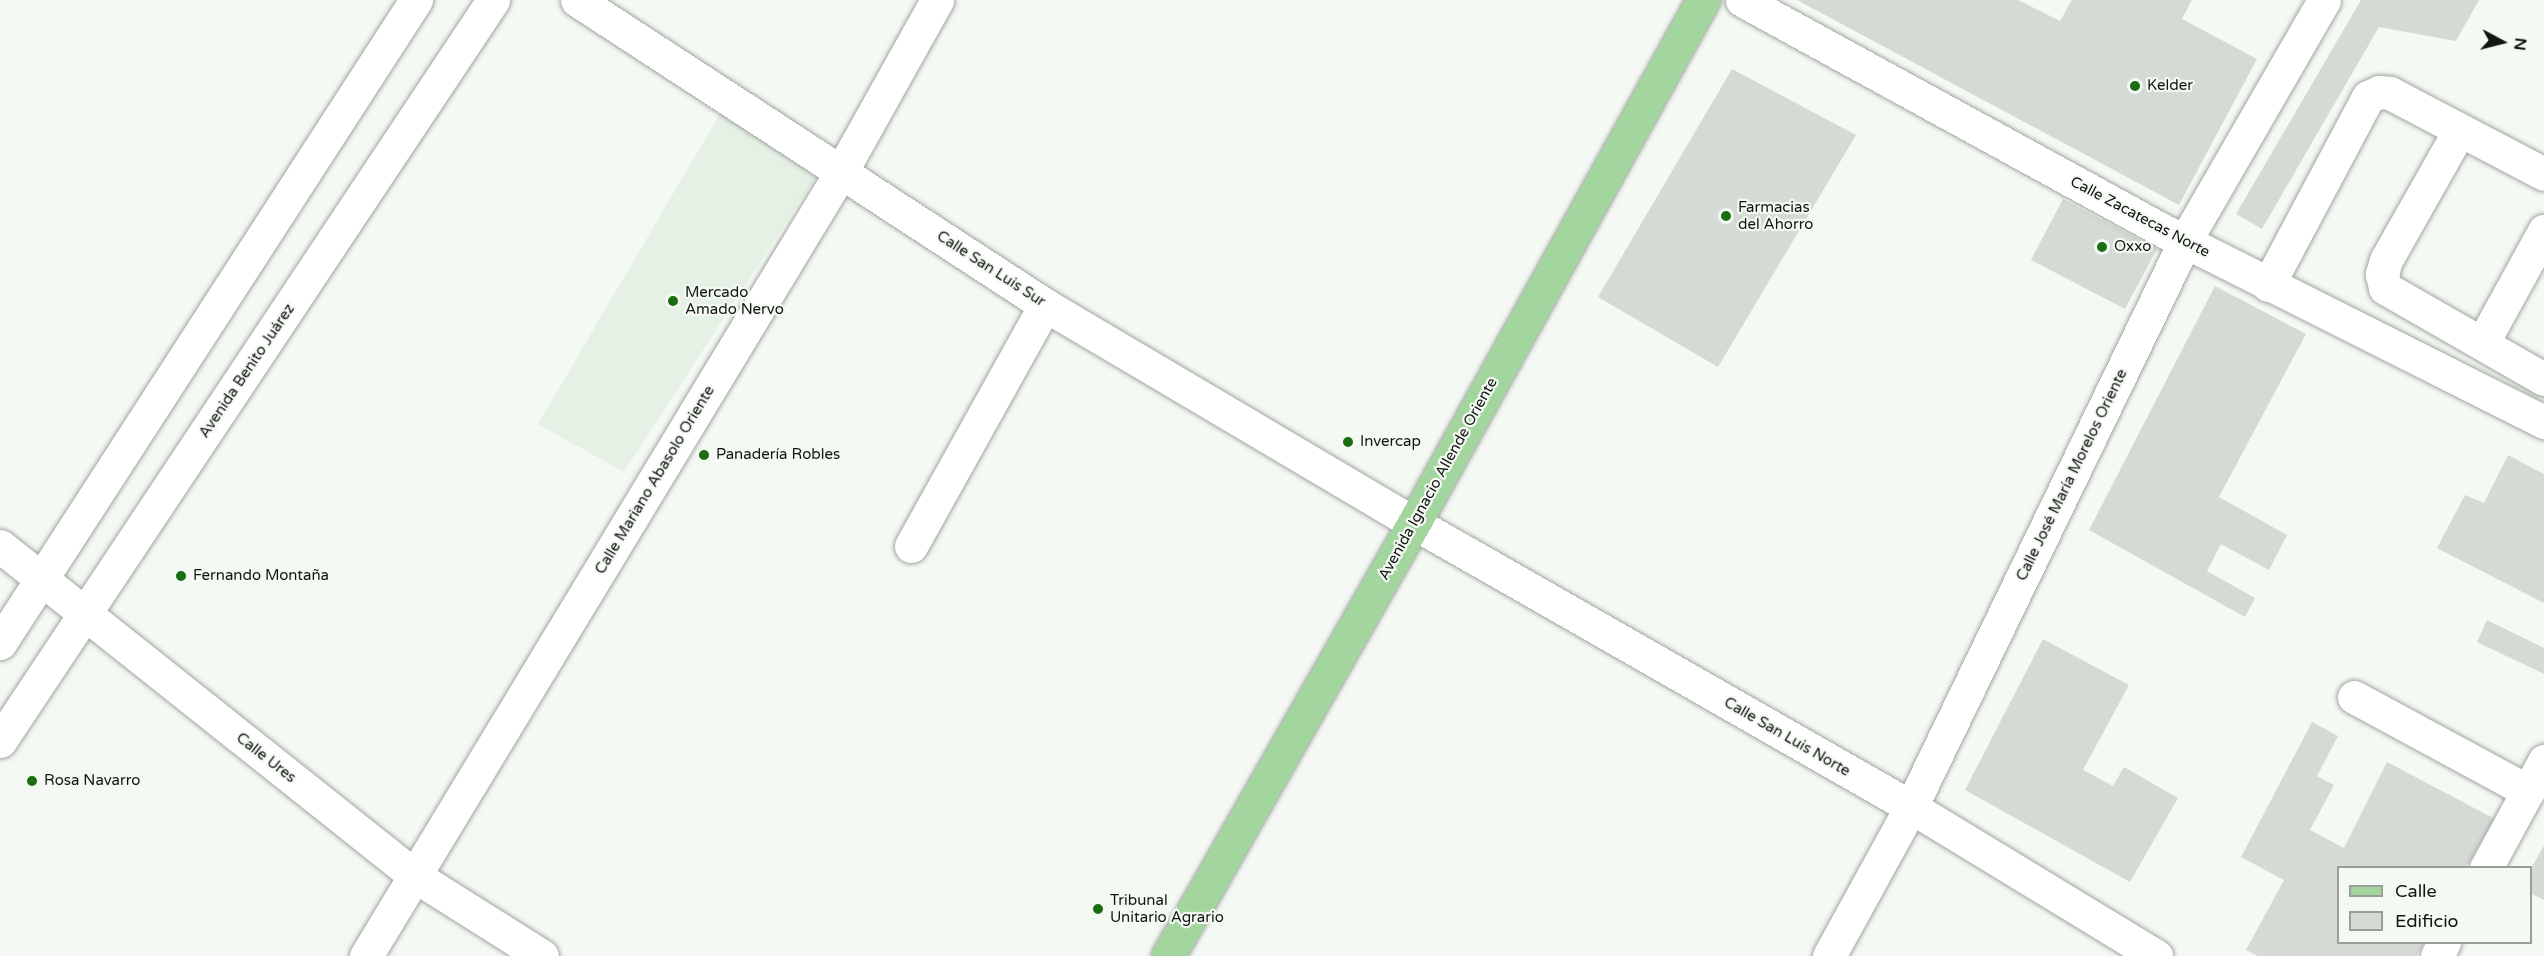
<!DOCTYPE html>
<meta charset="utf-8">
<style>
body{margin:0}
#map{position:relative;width:2544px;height:956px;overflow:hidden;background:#f4f9f3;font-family:"Varela Round",sans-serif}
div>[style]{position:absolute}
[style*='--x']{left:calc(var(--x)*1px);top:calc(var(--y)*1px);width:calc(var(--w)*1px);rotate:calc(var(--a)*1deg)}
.built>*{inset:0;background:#e5f1e4}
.building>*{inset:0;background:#d5dad4}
.roads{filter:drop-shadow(0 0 2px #a1a6a0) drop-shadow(0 0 2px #a1a6a0)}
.minor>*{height:33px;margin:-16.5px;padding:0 16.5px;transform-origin:16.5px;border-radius:16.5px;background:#fff}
.major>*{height:33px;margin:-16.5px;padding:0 16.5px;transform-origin:16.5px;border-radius:16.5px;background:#a3d69e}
.dots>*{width:16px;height:16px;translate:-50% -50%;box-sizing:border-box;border:3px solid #f4f9f3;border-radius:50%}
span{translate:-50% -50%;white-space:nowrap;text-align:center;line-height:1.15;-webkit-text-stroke:4.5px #f4f9f3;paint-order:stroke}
.poi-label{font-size:15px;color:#131513}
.left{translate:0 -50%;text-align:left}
.street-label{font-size:15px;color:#131513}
.legend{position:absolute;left:2337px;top:866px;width:195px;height:78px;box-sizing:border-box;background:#f4f9f3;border:2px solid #9a9e99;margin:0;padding:8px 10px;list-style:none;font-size:18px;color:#131513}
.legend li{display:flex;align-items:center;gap:12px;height:30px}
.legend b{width:30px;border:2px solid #9a9e99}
.north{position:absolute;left:2472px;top:12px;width:60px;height:60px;-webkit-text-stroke:4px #f4f9f3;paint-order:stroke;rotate:97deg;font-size:16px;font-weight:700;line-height:24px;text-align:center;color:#131513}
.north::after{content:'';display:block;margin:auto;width:21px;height:27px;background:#131513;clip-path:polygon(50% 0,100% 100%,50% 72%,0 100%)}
</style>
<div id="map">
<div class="built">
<div style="clip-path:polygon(728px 100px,815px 178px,624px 472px,538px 424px)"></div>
</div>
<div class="building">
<div style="clip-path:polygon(1797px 0,2018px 0,2060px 21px,2072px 0,2192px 0,2182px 19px,2257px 59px,2179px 205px)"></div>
<div style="clip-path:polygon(2361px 0,2479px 0,2456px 41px,2379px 27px,2262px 229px,2236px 214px)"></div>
<div style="clip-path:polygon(1732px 69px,1856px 135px,1718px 367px,1598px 297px)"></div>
<div style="clip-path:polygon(2063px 199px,2157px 249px,2125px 309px,2031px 260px)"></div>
<div style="clip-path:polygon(2215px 286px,2306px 334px,2219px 497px,2287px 535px,2269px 570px,2221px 544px,2207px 571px,2255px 598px,2245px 617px,2089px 530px)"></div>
<div style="clip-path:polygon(2508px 455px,2544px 474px,2544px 603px,2437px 548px,2465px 495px,2484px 503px)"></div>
<div style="clip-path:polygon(2487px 620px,2544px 648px,2544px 674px,2477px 642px)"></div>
<div style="clip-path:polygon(2043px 639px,2129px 685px,2083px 770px,2113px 786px,2124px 767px,2178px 798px,2130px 882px,1965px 790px)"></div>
<div style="clip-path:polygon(2312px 722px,2338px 736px,2317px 776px,2334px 785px,2310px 830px,2344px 848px,2387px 762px,2495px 819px,2466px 867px,2338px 867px,2338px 942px,2424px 942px,2417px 956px,2258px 956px,2246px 950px,2284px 880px,2241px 857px)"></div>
<div style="clip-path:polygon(2544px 845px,2544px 900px,2530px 893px,2530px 871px)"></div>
</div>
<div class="roads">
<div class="minor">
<div style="--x:577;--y:0;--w:559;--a:33.09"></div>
<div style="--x:1045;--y:305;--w:429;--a:30.6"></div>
<div style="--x:1414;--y:523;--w:572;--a:29.74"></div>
<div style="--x:1911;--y:807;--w:287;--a:31.3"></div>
<div style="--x:1742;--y:0;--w:486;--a:28.7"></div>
<div style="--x:2168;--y:233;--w:421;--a:26.7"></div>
<div style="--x:2459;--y:131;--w:148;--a:119.5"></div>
<div style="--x:2386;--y:260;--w:15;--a:106"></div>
<div style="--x:2382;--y:274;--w:14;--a:78"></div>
<div style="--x:2385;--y:288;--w:183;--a:29.8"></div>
<div style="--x:2268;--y:285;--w:213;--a:-62"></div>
<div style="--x:2368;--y:97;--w:12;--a:-24"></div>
<div style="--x:2379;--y:92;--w:11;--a:5"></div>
<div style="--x:2390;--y:93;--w:174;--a:27.7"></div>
<div style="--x:2483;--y:342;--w:127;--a:-61.2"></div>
<div style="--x:0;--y:546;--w:530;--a:38.49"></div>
<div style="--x:415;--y:876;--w:150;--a:32.2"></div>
<div style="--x:911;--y:546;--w:276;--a:-60.9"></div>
<div style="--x:0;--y:643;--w:766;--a:-57.1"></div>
<div style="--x:2354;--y:697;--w:198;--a:28.4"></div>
<div style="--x:0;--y:741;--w:890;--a:-56.36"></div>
<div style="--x:2486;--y:868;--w:122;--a:-61.5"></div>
<div style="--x:366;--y:956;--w:917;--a:-58.79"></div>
<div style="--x:841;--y:172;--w:197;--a:-60.8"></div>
<div style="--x:1829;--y:956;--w:170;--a:-61.2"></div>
<div style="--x:1911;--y:807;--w:629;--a:-64.17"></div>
<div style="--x:2185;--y:241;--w:278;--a:-60"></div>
<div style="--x:2437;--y:956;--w:16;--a:-63"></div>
</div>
<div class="major">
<div style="--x:1168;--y:956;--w:498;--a:-60.4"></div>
<div style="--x:1414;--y:523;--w:598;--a:-61.08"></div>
</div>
</div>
<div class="dots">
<div style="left:2135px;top:86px;background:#1a6d13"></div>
<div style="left:1726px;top:216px;background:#1a6d13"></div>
<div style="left:2102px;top:247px;background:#1a6d13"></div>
<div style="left:673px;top:301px;background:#1a6d13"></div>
<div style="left:1348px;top:442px;background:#1a6d13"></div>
<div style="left:704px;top:455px;background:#1a6d13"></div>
<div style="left:181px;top:576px;background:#1a6d13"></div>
<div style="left:32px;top:781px;background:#1a6d13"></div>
<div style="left:1098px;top:909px;background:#1a6d13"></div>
</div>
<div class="poi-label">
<span class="left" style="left:2147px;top:86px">Kelder</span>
<span class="left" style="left:1738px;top:216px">Farmacias<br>del Ahorro</span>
<span class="left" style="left:2114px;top:247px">Oxxo</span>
<span class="left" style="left:685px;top:301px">Mercado<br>Amado Nervo</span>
<span class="left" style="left:1360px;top:442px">Invercap</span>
<span class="left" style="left:716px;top:455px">Panadería Robles</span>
<span class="left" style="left:193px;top:576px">Fernando Montaña</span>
<span class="left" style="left:44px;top:781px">Rosa Navarro</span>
<span class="left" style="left:1110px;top:909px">Tribunal<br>Unitario Agrario</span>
</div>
<div class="street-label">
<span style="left:2140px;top:217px;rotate:28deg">Calle Zacatecas Norte</span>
<span style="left:991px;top:269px;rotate:33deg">Calle San Luis Sur</span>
<span style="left:247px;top:371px;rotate:-56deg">Avenida Benito Juárez</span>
<span style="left:2072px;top:475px;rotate:-64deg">Calle José María Morelos Oriente</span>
<span style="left:1438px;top:479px;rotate:-61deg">Avenida Ignacio Allende Oriente</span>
<span style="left:655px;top:480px;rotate:-59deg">Calle Mariano Abasolo Oriente</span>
<span style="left:1787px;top:737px;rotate:30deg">Calle San Luis Norte</span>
<span style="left:266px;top:758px;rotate:38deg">Calle Ures</span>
</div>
<ul class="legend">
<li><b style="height:8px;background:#a3d69e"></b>Calle</li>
<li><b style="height:16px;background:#d5dad4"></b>Edificio</li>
</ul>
<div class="north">N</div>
</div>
